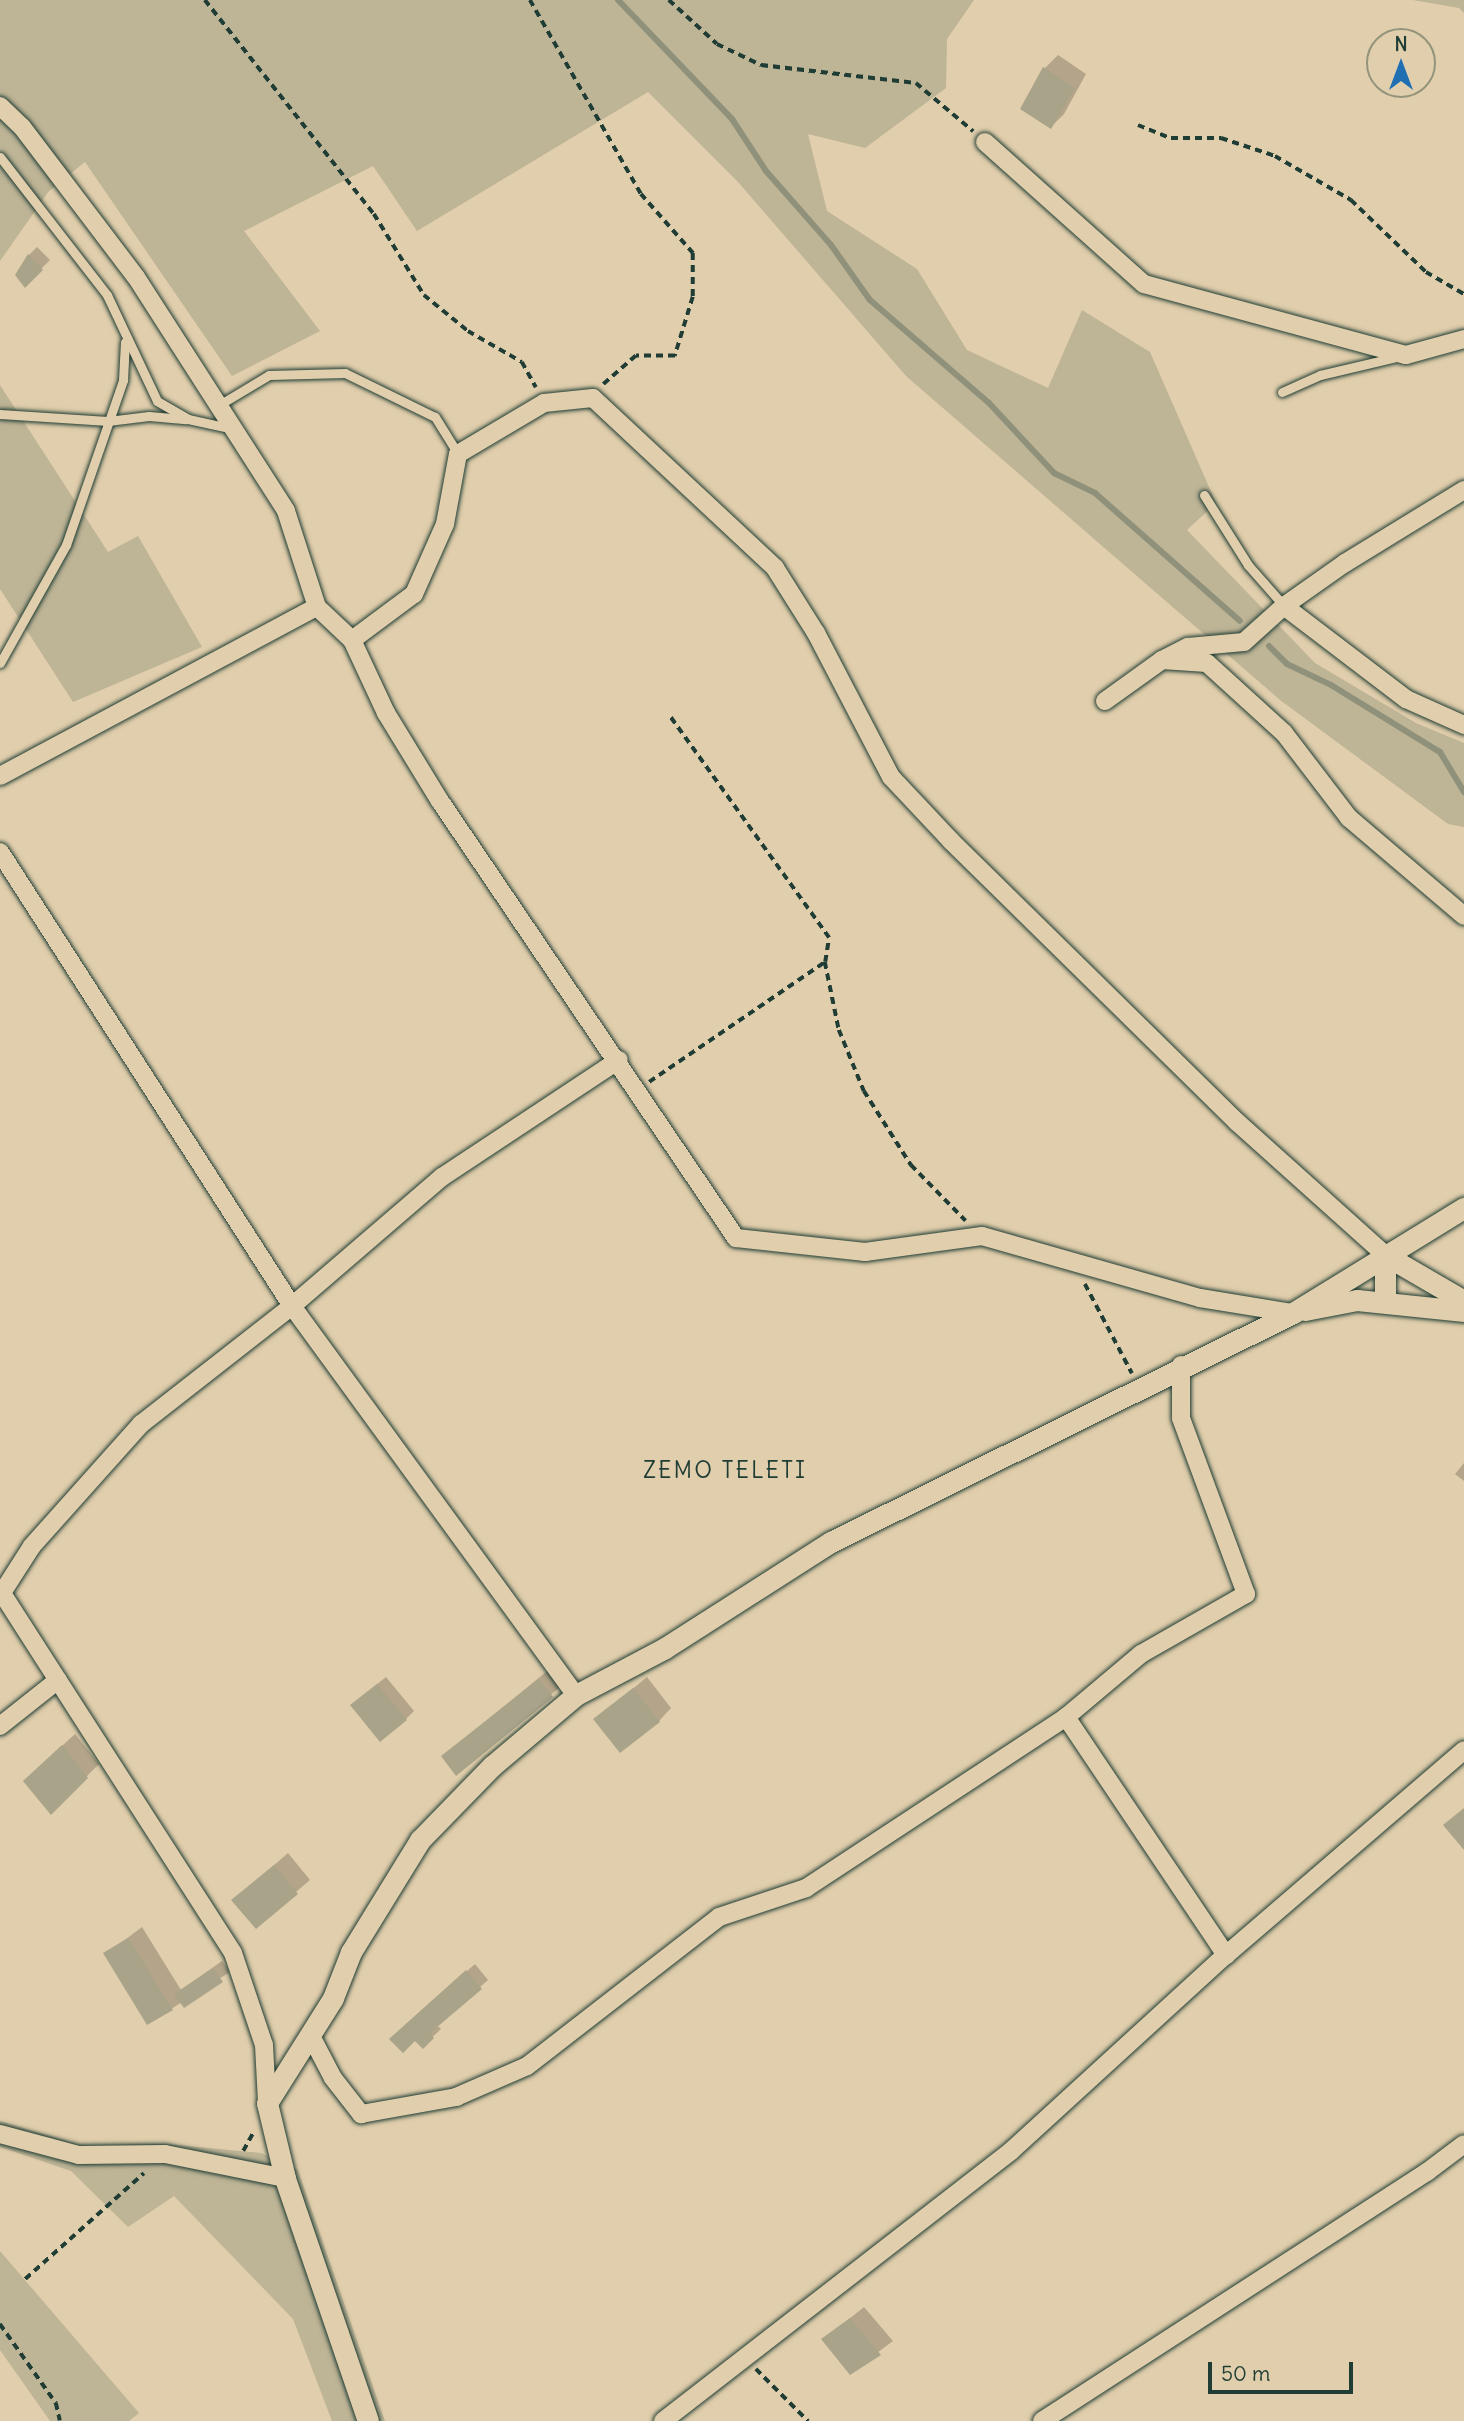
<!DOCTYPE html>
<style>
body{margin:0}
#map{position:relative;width:1464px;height:2421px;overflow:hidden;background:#e1ceac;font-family:Delius,sans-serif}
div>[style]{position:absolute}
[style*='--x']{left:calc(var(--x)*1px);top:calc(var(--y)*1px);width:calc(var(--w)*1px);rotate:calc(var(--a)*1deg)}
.green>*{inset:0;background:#beb496}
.shadow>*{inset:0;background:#0003}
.stream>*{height:6px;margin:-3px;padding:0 3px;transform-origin:3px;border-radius:3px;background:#8f917a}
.building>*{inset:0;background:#a8a389}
.path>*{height:3.5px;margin-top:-1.75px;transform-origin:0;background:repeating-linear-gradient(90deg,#1f3d34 0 7px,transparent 0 12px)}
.roads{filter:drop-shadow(0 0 2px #1f3d34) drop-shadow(0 0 2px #1f3d34)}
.service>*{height:9px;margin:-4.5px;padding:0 4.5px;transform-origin:4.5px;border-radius:4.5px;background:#e1ceac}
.minor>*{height:18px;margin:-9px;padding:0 9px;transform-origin:9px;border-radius:9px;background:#e1ceac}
.tertiary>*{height:21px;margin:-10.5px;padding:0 10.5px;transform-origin:10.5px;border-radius:10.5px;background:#e1ceac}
span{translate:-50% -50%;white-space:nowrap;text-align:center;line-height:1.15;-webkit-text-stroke:6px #e1ceac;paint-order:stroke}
.quarter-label{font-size:23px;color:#1f3d34;letter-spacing:2px}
.north{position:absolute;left:1366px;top:28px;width:70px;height:70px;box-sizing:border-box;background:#e1ceac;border:2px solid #93947c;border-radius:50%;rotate:0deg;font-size:19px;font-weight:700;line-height:28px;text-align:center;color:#1f3d34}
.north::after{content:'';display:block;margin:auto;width:24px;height:32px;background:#1f6fb2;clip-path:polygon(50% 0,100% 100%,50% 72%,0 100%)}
.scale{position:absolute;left:1208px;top:2362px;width:145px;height:32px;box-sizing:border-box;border:4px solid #1f3d34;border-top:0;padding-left:9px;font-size:21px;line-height:24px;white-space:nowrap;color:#1f3d34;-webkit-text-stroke:5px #e1ceac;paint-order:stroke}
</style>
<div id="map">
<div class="green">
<div style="clip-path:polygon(0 0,974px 0,947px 39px,946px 88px,865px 148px,808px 134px,827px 211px,917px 269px,967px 350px,1048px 388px,1082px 310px,1150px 352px,1216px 503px,1187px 530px,1315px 663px,1416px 723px,1464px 743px,1464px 827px,1448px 824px,1280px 700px,906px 376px,738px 182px,648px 92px,417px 231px,373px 166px,244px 231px,320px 331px,232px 376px,85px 162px,49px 191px,0 261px)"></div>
<div style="clip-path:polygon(1413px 0,1464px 0,1464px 13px,1459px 8px)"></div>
<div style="clip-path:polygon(0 385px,108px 552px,138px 536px,202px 647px,73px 702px,0 589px)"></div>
<div style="clip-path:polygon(0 2121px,81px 2145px,166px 2144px,261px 2153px,298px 2170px,385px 2421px,332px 2421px,293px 2319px,174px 2196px,128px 2227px,71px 2171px,0 2147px)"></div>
<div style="clip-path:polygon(0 2251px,139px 2413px,129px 2421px,50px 2421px,0 2350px)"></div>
</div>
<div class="shadow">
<div style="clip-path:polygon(1058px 55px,1086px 74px,1064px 114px,1051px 127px,1045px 68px)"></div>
<div style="clip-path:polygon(37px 247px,50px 260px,25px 285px,29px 255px)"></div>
<div style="clip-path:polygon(1464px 1463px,1464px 1481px,1455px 1474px)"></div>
<div style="clip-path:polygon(552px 1667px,565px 1683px,456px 1773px,443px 1756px)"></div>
<div style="clip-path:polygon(386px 1677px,414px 1711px,406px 1719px,361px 1697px)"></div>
<div style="clip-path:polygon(647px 1677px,671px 1708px,659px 1721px,595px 1720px)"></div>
<div style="clip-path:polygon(75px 1734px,99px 1764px,51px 1812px,38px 1768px)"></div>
<div style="clip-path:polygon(288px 1853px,310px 1880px,256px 1926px,234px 1900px)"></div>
<div style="clip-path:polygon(142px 1927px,181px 1990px,222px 1961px,230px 1972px,171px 2009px,106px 1954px)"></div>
<div style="clip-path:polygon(475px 1964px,488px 1980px,437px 2025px,441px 2029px,423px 2046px,399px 2031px)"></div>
<div style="clip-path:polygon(864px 2307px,893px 2341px,850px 2373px,824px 2339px)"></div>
</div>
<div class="stream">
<div style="--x:618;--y:0;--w:165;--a:46.2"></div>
<div style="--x:732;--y:119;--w:62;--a:56.8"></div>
<div style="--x:766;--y:171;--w:98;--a:48.7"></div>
<div style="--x:831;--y:245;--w:67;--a:54.7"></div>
<div style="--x:870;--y:300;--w:157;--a:40.9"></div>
<div style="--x:989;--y:403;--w:96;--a:47.1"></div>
<div style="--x:1054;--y:473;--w:46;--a:26"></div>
<div style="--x:1095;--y:493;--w:193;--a:41.4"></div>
<div style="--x:1269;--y:646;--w:25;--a:45"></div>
<div style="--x:1287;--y:664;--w:49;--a:25.5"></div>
<div style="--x:1331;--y:685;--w:128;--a:31.6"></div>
<div style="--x:1440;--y:752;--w:47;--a:59"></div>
</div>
<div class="building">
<div style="clip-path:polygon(1043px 67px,1075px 88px,1051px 129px,1020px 109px)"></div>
<div style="clip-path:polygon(28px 254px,43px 270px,25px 288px,15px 275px)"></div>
<div style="clip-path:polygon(539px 1679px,553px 1697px,456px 1776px,441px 1756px)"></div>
<div style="clip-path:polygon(377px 1684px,407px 1720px,380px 1742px,350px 1705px)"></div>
<div style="clip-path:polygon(633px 1688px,660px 1722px,620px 1753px,593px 1719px)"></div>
<div style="clip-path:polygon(62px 1745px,88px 1778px,51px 1815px,23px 1781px)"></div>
<div style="clip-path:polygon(1464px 1808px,1464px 1850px,1443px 1825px)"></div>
<div style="clip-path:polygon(274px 1865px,298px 1894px,256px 1929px,231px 1900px)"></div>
<div style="clip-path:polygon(128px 1938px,173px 2010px,147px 2025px,103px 1953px)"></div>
<div style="clip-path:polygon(213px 1968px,223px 1982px,184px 2008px,174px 1994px)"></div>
<div style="clip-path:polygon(466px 1970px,482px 1989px,430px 2033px,434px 2038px,423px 2049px,415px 2041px,403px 2053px,389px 2039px)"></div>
<div style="clip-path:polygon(850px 2318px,881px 2355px,850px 2375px,821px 2339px)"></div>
</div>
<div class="path">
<div style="--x:205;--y:0;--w:273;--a:51.7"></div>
<div style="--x:374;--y:214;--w:95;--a:58.3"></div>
<div style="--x:424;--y:295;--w:57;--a:39.3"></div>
<div style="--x:468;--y:331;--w:62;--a:29.9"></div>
<div style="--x:522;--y:362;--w:29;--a:61"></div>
<div style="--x:530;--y:0;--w:224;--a:60.2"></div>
<div style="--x:641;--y:194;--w:79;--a:48.6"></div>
<div style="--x:693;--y:253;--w:44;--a:90"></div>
<div style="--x:693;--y:297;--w:62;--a:107"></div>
<div style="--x:675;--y:356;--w:39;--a:180"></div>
<div style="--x:636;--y:356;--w:44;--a:138.7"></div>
<div style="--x:669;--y:0;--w:65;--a:42.5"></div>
<div style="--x:717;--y:44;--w:49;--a:25.5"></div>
<div style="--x:761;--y:65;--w:156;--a:6.6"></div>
<div style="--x:916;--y:83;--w:75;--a:40.1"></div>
<div style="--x:1138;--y:125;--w:35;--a:22"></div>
<div style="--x:1171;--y:138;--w:50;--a:0"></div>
<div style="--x:1221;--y:138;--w:57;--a:18.4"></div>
<div style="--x:1275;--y:156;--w:88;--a:30.1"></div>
<div style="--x:1351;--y:200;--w:104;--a:43.8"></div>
<div style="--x:1426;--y:272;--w:44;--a:30.1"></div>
<div style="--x:825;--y:962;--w:69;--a:78.4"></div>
<div style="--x:839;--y:1030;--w:66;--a:67.7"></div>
<div style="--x:864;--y:1091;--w:88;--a:57.6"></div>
<div style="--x:911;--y:1165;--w:78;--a:45.5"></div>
<div style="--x:649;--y:1082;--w:213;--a:-34.3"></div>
<div style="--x:825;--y:962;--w:24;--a:-81"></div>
<div style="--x:829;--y:938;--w:272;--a:-125.7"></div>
<div style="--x:1085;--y:1284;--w:101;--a:62.2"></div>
<div style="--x:243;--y:2151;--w:21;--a:-61"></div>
<div style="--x:25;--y:2279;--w:159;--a:-41.7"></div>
<div style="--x:0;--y:2324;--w:97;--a:54.7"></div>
<div style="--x:56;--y:2403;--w:18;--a:77"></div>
<div style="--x:756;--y:2369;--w:74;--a:45"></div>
</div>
<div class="roads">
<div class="service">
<div style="--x:0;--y:157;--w:175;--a:52.2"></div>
<div style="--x:107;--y:295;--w:117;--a:64.7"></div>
<div style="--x:157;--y:401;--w:36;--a:30"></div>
<div style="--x:188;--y:419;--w:46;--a:12.5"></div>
<div style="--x:1282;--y:392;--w:42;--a:-24.1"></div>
<div style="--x:1320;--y:375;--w:79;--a:-13.2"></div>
<div style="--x:219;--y:405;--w:58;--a:-31"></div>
<div style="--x:269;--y:375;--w:76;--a:-1.5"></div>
<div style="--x:345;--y:373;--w:100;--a:26.1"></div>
<div style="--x:435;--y:417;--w:44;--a:58.1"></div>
<div style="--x:0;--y:414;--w:108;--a:3.7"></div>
<div style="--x:108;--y:421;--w:41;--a:-7"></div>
<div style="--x:149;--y:416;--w:37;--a:5"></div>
<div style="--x:1204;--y:495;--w:83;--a:57.8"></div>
<div style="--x:1248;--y:565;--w:55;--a:48.7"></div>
<div style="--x:0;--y:663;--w:135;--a:-60.8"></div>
<div style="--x:66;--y:545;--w:175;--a:-70.9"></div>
<div style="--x:123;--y:380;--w:38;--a:-87"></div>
</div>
<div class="minor">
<div style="--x:0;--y:106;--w:30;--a:44"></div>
<div style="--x:22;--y:127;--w:188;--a:52.8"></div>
<div style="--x:136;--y:277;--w:278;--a:57.3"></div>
<div style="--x:286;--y:511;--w:101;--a:72.1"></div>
<div style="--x:317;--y:607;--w:48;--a:43.3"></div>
<div style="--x:352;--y:640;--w:81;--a:65"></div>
<div style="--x:386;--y:713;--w:103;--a:58.5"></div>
<div style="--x:440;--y:801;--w:528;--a:55.89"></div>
<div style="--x:736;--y:1238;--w:130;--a:6.2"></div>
<div style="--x:865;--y:1252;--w:118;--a:-7.8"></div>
<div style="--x:982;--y:1236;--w:227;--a:15.9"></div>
<div style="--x:1200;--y:1298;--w:94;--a:9.2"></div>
<div style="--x:985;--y:142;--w:213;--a:41.8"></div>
<div style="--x:1144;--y:284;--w:271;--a:15.2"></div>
<div style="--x:1406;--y:355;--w:60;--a:-15.4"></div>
<div style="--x:1284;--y:606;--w:153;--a:37.3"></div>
<div style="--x:1406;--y:699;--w:64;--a:24.1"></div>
<div style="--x:352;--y:640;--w:77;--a:-36.6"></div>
<div style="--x:414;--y:594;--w:77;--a:-66.1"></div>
<div style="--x:445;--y:524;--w:71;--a:-79.5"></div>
<div style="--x:458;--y:454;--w:100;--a:-30.7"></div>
<div style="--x:544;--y:403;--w:49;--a:-5.8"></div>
<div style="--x:593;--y:398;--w:249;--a:43"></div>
<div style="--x:775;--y:568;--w:77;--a:57.8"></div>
<div style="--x:816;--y:633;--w:162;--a:62.5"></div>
<div style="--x:891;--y:777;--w:88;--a:46.8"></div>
<div style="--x:951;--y:841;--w:401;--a:44.5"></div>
<div style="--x:1237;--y:1122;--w:199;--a:41.9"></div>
<div style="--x:1162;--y:660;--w:29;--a:-27"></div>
<div style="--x:1188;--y:647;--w:56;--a:-5.1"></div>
<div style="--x:1244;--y:642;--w:54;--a:-42"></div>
<div style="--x:1284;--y:606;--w:75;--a:-35.2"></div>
<div style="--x:1345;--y:563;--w:140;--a:-31.5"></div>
<div style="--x:1105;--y:701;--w:70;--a:-35.7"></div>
<div style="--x:1162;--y:660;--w:45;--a:3.8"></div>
<div style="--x:1207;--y:663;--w:104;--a:42.3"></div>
<div style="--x:1284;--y:733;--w:107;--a:52.6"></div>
<div style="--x:1349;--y:818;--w:151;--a:40.4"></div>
<div style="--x:0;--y:776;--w:359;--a:-28.1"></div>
<div style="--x:0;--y:852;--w:540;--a:57.25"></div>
<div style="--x:292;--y:1306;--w:482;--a:53.9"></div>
<div style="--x:0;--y:1590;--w:431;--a:57.3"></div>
<div style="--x:233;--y:1953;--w:97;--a:71.4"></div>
<div style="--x:264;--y:2045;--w:58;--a:87"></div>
<div style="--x:0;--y:1596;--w:59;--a:-57.4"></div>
<div style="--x:32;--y:1546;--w:164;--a:-48.2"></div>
<div style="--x:141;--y:1424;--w:192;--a:-38"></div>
<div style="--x:292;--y:1306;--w:198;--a:-40.7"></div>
<div style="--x:442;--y:1177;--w:212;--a:-33.5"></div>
<div style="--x:1066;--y:1717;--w:287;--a:56.1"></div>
<div style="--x:0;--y:1726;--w:74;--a:-38.4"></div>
<div style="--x:311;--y:2036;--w:47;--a:62.4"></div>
<div style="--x:333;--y:2078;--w:46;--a:52.1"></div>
<div style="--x:361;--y:2114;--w:97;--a:-10.1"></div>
<div style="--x:456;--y:2097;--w:77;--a:-23.6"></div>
<div style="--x:527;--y:2066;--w:243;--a:-37.8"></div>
<div style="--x:719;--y:1917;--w:92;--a:-18.4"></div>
<div style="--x:806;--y:1888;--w:311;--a:-33.3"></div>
<div style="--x:1066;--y:1717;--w:98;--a:-40"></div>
<div style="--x:1141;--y:1654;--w:121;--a:-29.7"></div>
<div style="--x:1246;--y:1594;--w:188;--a:-110.3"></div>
<div style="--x:1181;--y:1418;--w:53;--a:-90"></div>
<div style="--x:0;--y:2134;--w:82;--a:14.9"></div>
<div style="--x:79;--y:2155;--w:86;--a:-0.7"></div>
<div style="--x:165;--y:2154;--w:122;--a:11.3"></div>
<div style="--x:663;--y:2421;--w:440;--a:-37.8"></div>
<div style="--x:1011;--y:2151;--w:291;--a:-42.4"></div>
<div style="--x:1226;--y:1955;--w:314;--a:-40.7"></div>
<div style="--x:1042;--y:2421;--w:459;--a:-32.9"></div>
<div style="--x:1427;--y:2172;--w:46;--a:-37.1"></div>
</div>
<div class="tertiary">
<div style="--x:1385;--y:1255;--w:91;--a:30.2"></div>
<div style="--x:1385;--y:1302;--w:47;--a:-90"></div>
<div style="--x:1305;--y:1310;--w:53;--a:-10.9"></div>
<div style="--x:1357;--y:1300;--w:108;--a:5.9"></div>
<div style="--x:368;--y:2421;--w:257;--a:-108.9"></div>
<div style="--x:285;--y:2178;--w:77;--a:-103.5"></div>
<div style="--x:267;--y:2103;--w:124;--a:-57.8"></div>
<div style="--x:333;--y:1998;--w:49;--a:-68.6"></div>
<div style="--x:351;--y:1952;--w:132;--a:-58.4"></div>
<div style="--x:420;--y:1840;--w:103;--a:-45.8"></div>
<div style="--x:492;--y:1766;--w:110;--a:-40.2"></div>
<div style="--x:576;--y:1695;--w:101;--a:-27.8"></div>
<div style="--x:665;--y:1648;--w:197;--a:-32.6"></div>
<div style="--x:831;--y:1542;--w:516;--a:-26.37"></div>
<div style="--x:1293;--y:1313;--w:201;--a:-31.6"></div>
</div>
</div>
<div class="quarter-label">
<span style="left:725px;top:1470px">ZEMO TELETI</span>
</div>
<div class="north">N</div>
<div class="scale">50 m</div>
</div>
